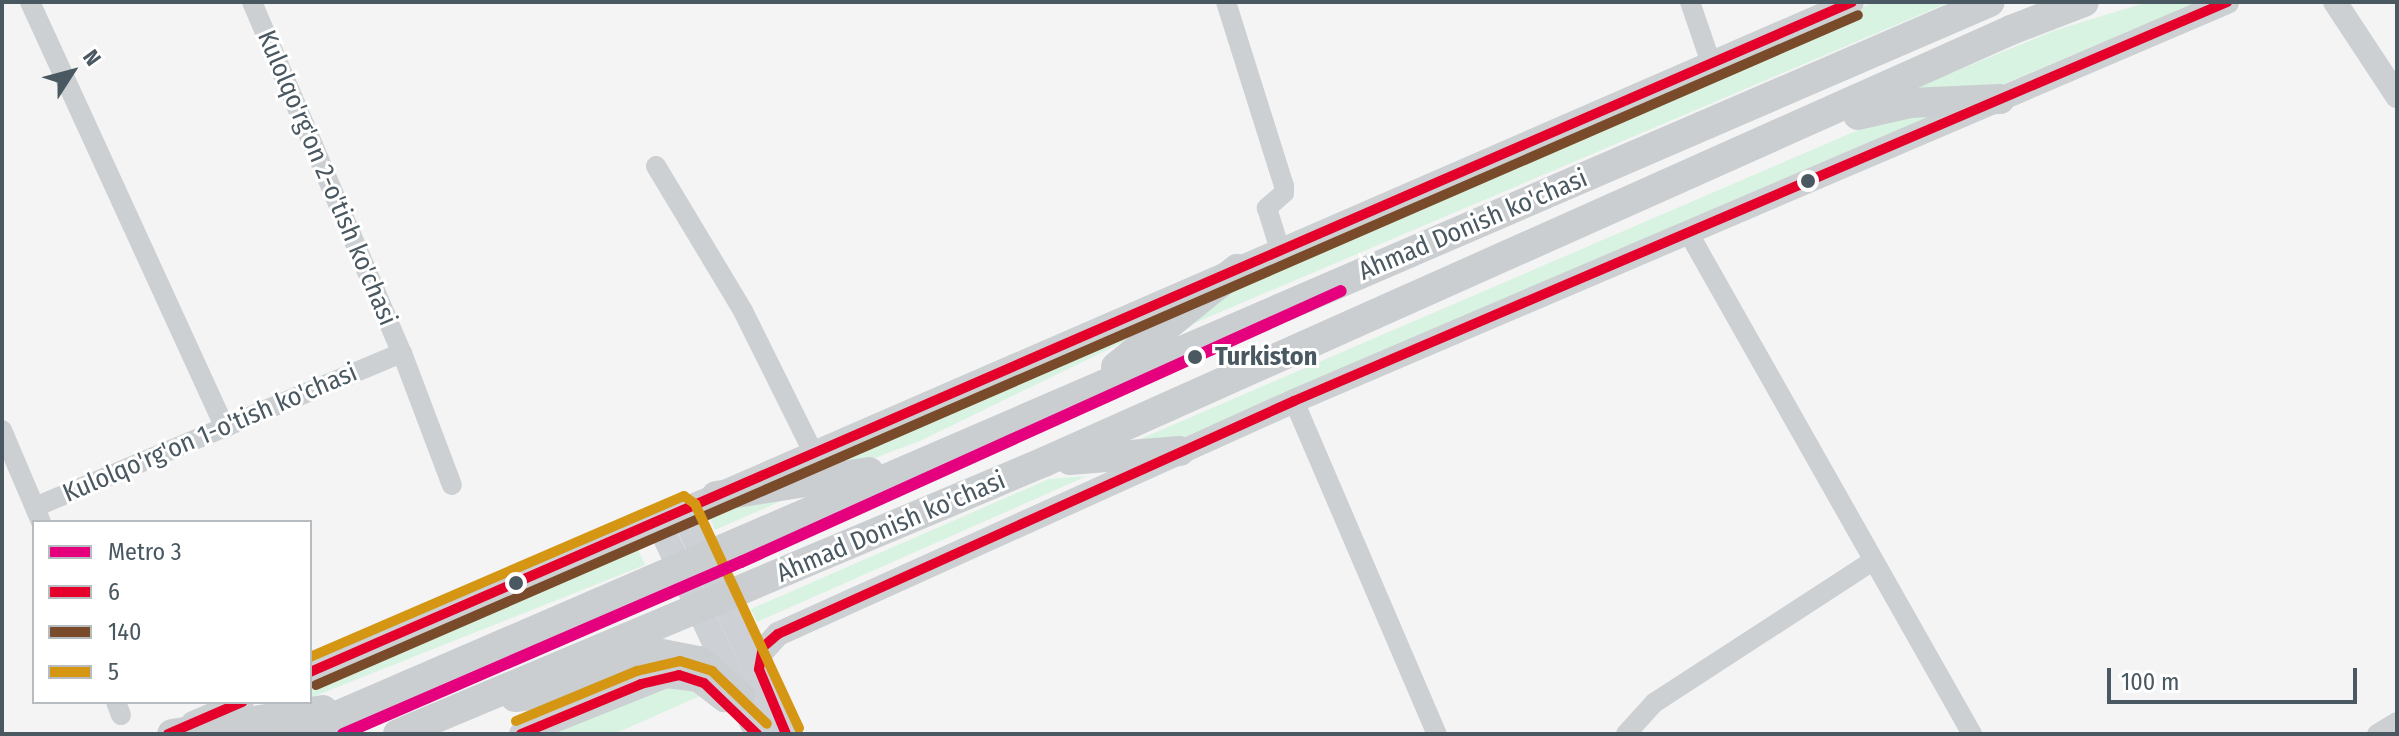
<!DOCTYPE html>
<style>
body{margin:0}
#map{position:relative;width:2399px;height:736px;overflow:hidden;background:#f4f4f4;font-family:"Fira Sans Condensed",sans-serif}
div>[style]{position:absolute}
[style*='--x']{left:calc(var(--x)*1px);top:calc(var(--y)*1px);width:calc(var(--w)*1px);rotate:calc(var(--a)*1deg)}
.green>*{inset:0;background:#d8f3e1}
.minor>*{height:20px;margin:-10px;padding:0 10px;transform-origin:10px;border-radius:10px;background:#cdd0d2}
.tertiary>*{height:24px;margin:-12px;padding:0 12px;transform-origin:12px;border-radius:12px;background:#cdd0d2}
.secondary>*{height:26px;margin:-13px;padding:0 13px;transform-origin:13px;border-radius:13px;background:#cdd0d4}
.primary>*{height:30px;margin:-15px;padding:0 15px;transform-origin:15px;border-radius:15px;background:#caced0}
.bus-1>*{height:10px;margin:-5px;padding:0 5px;transform-origin:5px;border-radius:5px;background:#e4002b}
.bus-2>*{height:10px;margin:-5px;padding:0 5px;transform-origin:5px;border-radius:5px;background:#7a4b2a}
.bus-3>*{height:10px;margin:-5px;padding:0 5px;transform-origin:5px;border-radius:5px;background:#d49613}
.metro-1>*{height:12px;margin:-6px;padding:0 6px;transform-origin:6px;border-radius:6px;background:#e5007d}
.dots>*{width:22px;height:22px;translate:-50% -50%;box-sizing:border-box;border:4px solid #fff;border-radius:50%}
span{translate:-50% -50%;white-space:nowrap;text-align:center;line-height:1.15;-webkit-text-stroke:6px #fff;paint-order:stroke}
.street-label{font-size:26px;color:#495861}
.stop-label{font-size:26px;color:#495861;font-weight:700}
.left{translate:0 -50%;text-align:left}
.frame{position:absolute;inset:0;border:4px solid #495861;pointer-events:none}
.legend{position:absolute;left:32px;top:520px;width:280px;height:184px;box-sizing:border-box;background:#fff;border:2px solid #b6bcc0;margin:0;padding:10px 14px;list-style:none;font-size:24px;color:#495861}
.legend li{display:flex;align-items:center;gap:16px;height:40px}
.legend b{width:40px;border:2px solid #b6bcc0}
.north{position:absolute;left:32px;top:32px;width:80px;height:80px;-webkit-text-stroke:6px #fff;paint-order:stroke;rotate:54deg;font-size:22px;font-weight:700;line-height:32px;text-align:center;color:#495861}
.north::after{content:'';display:block;margin:auto;width:28px;height:36px;background:#495861;clip-path:polygon(50% 0,100% 100%,50% 72%,0 100%)}
.scale{position:absolute;left:2107px;top:668px;width:250px;height:36px;box-sizing:border-box;border:4px solid #495861;border-top:0;padding-left:10px;font-size:24px;line-height:28px;white-space:nowrap;color:#495861;-webkit-text-stroke:6px #fff;paint-order:stroke}
</style>
<div id="map">
<div class="green">
<div style="clip-path:polygon(1874px 2px,1950px 2px,1171px 333px,1243px 275px)"></div>
<div style="clip-path:polygon(2148px 2px,2200px 2px,2001px 85px,1915px 88px,2056px 30px)"></div>
<div style="clip-path:polygon(1905px 110px,1945px 110px,1182px 438px,1126px 445px)"></div>
<div style="clip-path:polygon(1188px 298px,1136px 336px,920px 441px,837px 472px,781px 477px)"></div>
<div style="clip-path:polygon(1087px 476px,757px 622px,751px 609px,1049px 479px)"></div>
<div style="clip-path:polygon(804px 491px,715px 530px,707px 511px)"></div>
<div style="clip-path:polygon(634px 540px,645px 565px,310px 698px,310px 681px)"></div>
<div style="clip-path:polygon(656px 593px,354px 734px,330px 734px)"></div>
<div style="clip-path:polygon(661px 686px,688px 687px,700px 696px,614px 734px,552px 734px)"></div>
</div>
<div class="minor">
<div style="--x:30;--y:2;--w:469;--a:65.4"></div>
<div style="--x:252;--y:2;--w:382;--a:66.9"></div>
<div style="--x:402;--y:353;--w:141;--a:69.3"></div>
<div style="--x:1226;--y:2;--w:193;--a:72.5"></div>
<div style="--x:1284;--y:186;--w:7;--a:90"></div>
<div style="--x:1284;--y:193;--w:23;--a:139"></div>
<div style="--x:1267;--y:208;--w:44;--a:72.8"></div>
<div style="--x:1690;--y:2;--w:65;--a:71"></div>
<div style="--x:656;--y:166;--w:169;--a:59"></div>
<div style="--x:743;--y:311;--w:157;--a:63.6"></div>
<div style="--x:1688;--y:232;--w:577;--a:60.5"></div>
<div style="--x:1294;--y:401;--w:362;--a:66.8"></div>
<div style="--x:2;--y:430;--w:100;--a:67"></div>
<div style="--x:35;--y:507;--w:398;--a:-22.8"></div>
<div style="--x:116;--y:702;--w:14;--a:69"></div>
<div style="--x:1626;--y:734;--w:42;--a:-47.9"></div>
<div style="--x:1654;--y:703;--w:259;--a:-33"></div>
<div style="--x:2377;--y:734;--w:23;--a:-31"></div>
</div>
<div class="tertiary">
<div style="--x:2335;--y:2;--w:113;--a:56.6"></div>
<div style="--x:310;--y:672;--w:1681;--a:-23.48"></div>
<div style="--x:762;--y:682;--w:28;--a:-94"></div>
<div style="--x:760;--y:654;--w:27;--a:-48"></div>
<div style="--x:778;--y:634;--w:566;--a:-24.3"></div>
<div style="--x:1294;--y:401;--w:1015;--a:-23.15"></div>
<div style="--x:193;--y:723;--w:53;--a:-23.2"></div>
<div style="--x:521;--y:734;--w:156;--a:-21.8"></div>
<div style="--x:666;--y:676;--w:32;--a:7"></div>
<div style="--x:698;--y:680;--w:33;--a:38"></div>
</div>
<div class="secondary">
<div style="--x:682;--y:510;--w:247;--a:65.1"></div>
<div style="--x:658;--y:521;--w:235;--a:64.9"></div>
</div>
<div class="primary">
<div style="--x:1858;--y:115;--w:53;--a:-13"></div>
<div style="--x:1910;--y:103;--w:90;--a:-2.5"></div>
<div style="--x:1116;--y:367;--w:156;--a:-39"></div>
<div style="--x:1070;--y:460;--w:110;--a:-4.7"></div>
<div style="--x:716;--y:496;--w:155;--a:-8.9"></div>
<div style="--x:515;--y:697;--w:41;--a:-7"></div>
<div style="--x:556;--y:692;--w:91;--a:-22.6"></div>
<div style="--x:640;--y:657;--w:22;--a:-8"></div>
<div style="--x:662;--y:654;--w:38;--a:11"></div>
<div style="--x:699;--y:661;--w:54;--a:40.5"></div>
<div style="--x:172;--y:734;--w:153;--a:-9"></div>
<div style="--x:295;--y:734;--w:1846;--a:-23.36"></div>
<div style="--x:398;--y:734;--w:701;--a:-22.83"></div>
<div style="--x:1044;--y:462;--w:1059;--a:-24.07"></div>
<div style="--x:2011;--y:30;--w:78;--a:-21"></div>
</div>
<div class="bus-1">
<div style="--x:310;--y:672;--w:1681;--a:-23.48"></div>
<div style="--x:168;--y:734;--w:81;--a:-23.4"></div>
<div style="--x:521;--y:734;--w:130;--a:-22.6"></div>
<div style="--x:641;--y:684;--w:39;--a:-13"></div>
<div style="--x:679;--y:675;--w:26;--a:18"></div>
<div style="--x:704;--y:683;--w:74;--a:43.9"></div>
<div style="--x:786;--y:734;--w:70;--a:-112.6"></div>
<div style="--x:759;--y:669;--w:22;--a:-80"></div>
<div style="--x:763;--y:647;--w:20;--a:-41"></div>
<div style="--x:778;--y:634;--w:566;--a:-24.3"></div>
<div style="--x:1294;--y:401;--w:1015;--a:-23.15"></div>
</div>
<div class="bus-2">
<div style="--x:316;--y:685;--w:1681;--a:-23.48"></div>
</div>
<div class="bus-3">
<div style="--x:310;--y:657;--w:407;--a:-23.3"></div>
<div style="--x:684;--y:496;--w:14;--a:36"></div>
<div style="--x:695;--y:504;--w:247;--a:65.1"></div>
<div style="--x:516;--y:721;--w:131;--a:-22.5"></div>
<div style="--x:637;--y:671;--w:44;--a:-13.1"></div>
<div style="--x:680;--y:661;--w:34;--a:17"></div>
<div style="--x:712;--y:671;--w:76;--a:43.9"></div>
</div>
<div class="metro-1">
<div style="--x:343;--y:734;--w:434;--a:-23.4"></div>
<div style="--x:741;--y:562;--w:658;--a:-24.31"></div>
</div>
<div class="dots">
<div style="left:1808px;top:181px;background:#495861"></div>
<div style="left:1195px;top:357px;background:#495861"></div>
<div style="left:516px;top:583px;background:#495861"></div>
</div>
<div class="street-label">
<span style="left:327px;top:178px;rotate:67deg">Kulolqo'rg'on 2-o'tish ko'chasi</span>
<span style="left:1473px;top:225px;rotate:-23deg">Ahmad Donish ko'chasi</span>
<span style="left:210px;top:433px;rotate:-23deg">Kulolqo'rg'on 1-o'tish ko'chasi</span>
<span style="left:891px;top:527px;rotate:-23deg">Ahmad Donish ko'chasi</span>
</div>
<div class="stop-label">
<span class="left" style="left:1215px;top:357px">Turkiston</span>
</div>
<div class="frame"></div>
<ul class="legend">
<li><b style="height:10px;background:#e5007d"></b>Metro 3</li>
<li><b style="height:10px;background:#e4002b"></b>6</li>
<li><b style="height:10px;background:#7a4b2a"></b>140</li>
<li><b style="height:10px;background:#d49613"></b>5</li>
</ul>
<div class="north">N</div>
<div class="scale">100 m</div>
</div>
